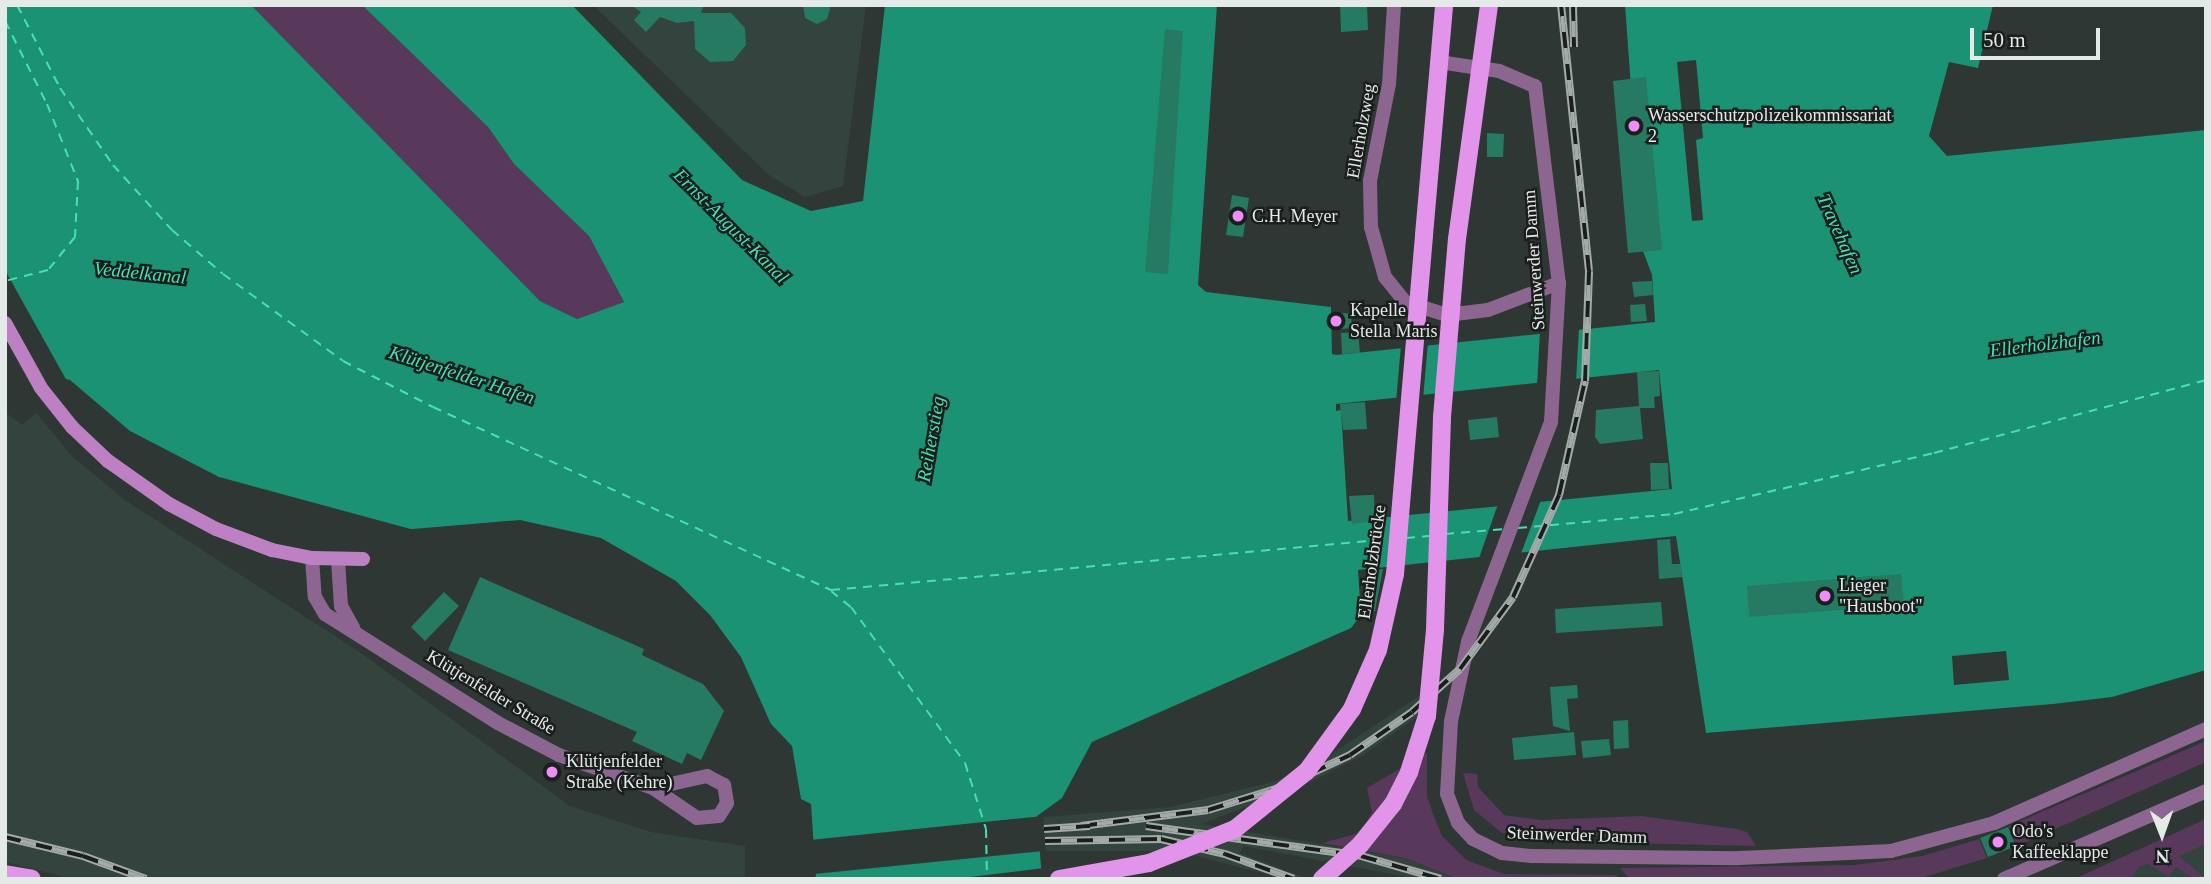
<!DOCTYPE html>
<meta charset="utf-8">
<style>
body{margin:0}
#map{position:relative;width:2211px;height:884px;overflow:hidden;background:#2f3734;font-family:Georgia,serif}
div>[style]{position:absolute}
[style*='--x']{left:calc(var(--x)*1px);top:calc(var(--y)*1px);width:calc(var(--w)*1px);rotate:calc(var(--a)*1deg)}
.built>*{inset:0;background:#33433d}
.green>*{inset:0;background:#58385b}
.water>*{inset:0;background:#1a9273}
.pier>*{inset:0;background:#2f3734}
.ferry>*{height:2px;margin-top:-1px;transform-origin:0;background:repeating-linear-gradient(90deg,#48dfb4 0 9px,transparent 0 16px)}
.building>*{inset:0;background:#267a62}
.street>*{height:14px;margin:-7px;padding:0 7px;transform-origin:7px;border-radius:7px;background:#8c6690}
.secondary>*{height:14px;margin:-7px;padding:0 7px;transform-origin:7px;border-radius:7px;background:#bc80c3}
.primary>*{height:18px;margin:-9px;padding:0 9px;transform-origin:9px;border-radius:9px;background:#e294ea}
.rail>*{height:8px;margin-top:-4px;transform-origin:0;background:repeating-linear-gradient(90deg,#1a1e1c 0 16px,#a3aaa7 0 32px);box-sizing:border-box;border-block:2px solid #a3aaa7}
.primary-bridge>*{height:18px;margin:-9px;padding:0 9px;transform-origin:9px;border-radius:9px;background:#e294ea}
.dots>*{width:19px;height:19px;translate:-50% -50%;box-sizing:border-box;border:4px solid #1a1e1c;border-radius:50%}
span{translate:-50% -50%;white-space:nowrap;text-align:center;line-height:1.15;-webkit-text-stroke:5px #1a1e1c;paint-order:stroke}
.poi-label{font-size:18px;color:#e4eae8}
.left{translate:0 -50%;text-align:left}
.street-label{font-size:18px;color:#e4eae8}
.water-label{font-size:19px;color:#48dfb4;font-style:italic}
.frame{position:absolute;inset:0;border:7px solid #e4eae8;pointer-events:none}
.north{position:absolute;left:2127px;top:800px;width:70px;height:70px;-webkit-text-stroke:5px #1a1e1c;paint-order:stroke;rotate:179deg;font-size:19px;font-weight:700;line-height:28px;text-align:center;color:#e4eae8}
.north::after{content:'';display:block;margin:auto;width:24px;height:32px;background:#e4eae8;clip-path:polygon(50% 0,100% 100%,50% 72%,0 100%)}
.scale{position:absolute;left:1970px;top:28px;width:130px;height:32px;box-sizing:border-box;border:4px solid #e4eae8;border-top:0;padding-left:9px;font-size:21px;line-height:24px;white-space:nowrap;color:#e4eae8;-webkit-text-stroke:5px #1a1e1c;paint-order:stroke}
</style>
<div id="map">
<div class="built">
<div style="clip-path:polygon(593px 5px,866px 5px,843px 186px,805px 197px,769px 175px)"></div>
<div style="clip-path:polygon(5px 412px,22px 425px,36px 413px,72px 456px,122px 498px,361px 653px,570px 806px,651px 832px,745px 846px,745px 879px,73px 879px,5px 862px)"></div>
<div style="clip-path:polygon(1427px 691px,1437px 703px,1363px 755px,1311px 782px,1201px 824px,1404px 858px,1458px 879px,1417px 879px,1243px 846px,1240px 853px,1308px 879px,1286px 879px,1177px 851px,1046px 851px,1043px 817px,1171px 807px,1276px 781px,1328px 756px)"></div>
<div style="clip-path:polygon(2206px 835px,2206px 879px,2106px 879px)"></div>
</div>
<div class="green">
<div style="clip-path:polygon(251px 5px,362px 5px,488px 127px,514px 164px,589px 236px,624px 302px,577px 319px,540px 301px)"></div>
<div style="clip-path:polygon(2206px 741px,2206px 762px,2017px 846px,2009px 826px)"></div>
<div style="clip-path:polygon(1427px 753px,1427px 796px,1434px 817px,1442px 836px,1466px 860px,1504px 874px,1616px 875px,1619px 879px,1458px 879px,1405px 858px,1322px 843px,1360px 833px,1372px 812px,1367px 788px)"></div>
<div style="clip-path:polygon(1463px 773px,1477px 774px,1478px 787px,1504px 815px,1541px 820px,1641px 816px,1737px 829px,1747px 832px,1756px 846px,1625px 843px,1624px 835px,1536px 837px,1502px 833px,1474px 810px)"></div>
<div style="clip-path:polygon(2206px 819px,2206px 844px,2179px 856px,2206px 879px,2194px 879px,2176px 867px,2169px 877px,2148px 864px,2140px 866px,2130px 879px,2074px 879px)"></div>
<div style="clip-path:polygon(1979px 839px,1987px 858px,1918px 879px,1630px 879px,1620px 868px,1854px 865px,1922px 856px)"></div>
</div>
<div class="water">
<div style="clip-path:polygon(evenodd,5px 5px,251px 5px,540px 301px,577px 319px,624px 302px,589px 236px,514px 164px,488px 127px,362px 5px,572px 5px,742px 180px,811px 211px,863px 201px,885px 5px,1217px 5px,1198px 285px,1206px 292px,1331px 307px,1332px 354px,1336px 355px,1655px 322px,1652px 275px,1643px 251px,1625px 5px,1993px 5px,1978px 68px,1949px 62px,1929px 136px,1947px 156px,2206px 130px,2206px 670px,2112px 697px,2053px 704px,1706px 733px,1676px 536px,1358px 570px,1361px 615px,1351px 628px,1092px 742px,1062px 798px,1037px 816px,1042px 879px,816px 879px,811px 804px,801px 799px,792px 746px,691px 640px,635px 595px,578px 567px,429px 534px,219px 477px,130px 431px,70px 380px,5px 364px,5px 5px,1659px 370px,1672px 489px,1348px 521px,1341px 410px,1336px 411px,1336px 404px,1659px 370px)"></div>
</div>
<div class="pier">
<div style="clip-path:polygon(1696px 60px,1703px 138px,1696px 140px,1703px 220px,1692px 221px,1677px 62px)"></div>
<div style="clip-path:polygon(5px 270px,68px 383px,5px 368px)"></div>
<div style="clip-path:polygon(1579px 327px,1576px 382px,1537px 386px,1540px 331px)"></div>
<div style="clip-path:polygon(1428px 342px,1423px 399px,1396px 402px,1401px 345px)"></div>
<div style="clip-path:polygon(1541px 500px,1520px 556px,1478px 561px,1498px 504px)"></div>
<div style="clip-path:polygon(520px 520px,601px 538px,676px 581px,710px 615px,741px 657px,774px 731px,689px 642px,620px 589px,577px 570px,401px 530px)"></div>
<div style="clip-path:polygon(2006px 651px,2009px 680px,1954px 685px,1952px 656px)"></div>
<div style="clip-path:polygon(1043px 816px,1043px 851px,814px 874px,810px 840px)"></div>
<div style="clip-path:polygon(1045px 868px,1045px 879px,953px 879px,1044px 868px)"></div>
</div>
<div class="ferry">
<div style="--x:17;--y:5;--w:93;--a:62.6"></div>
<div style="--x:60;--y:88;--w:93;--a:55.5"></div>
<div style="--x:113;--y:165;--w:88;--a:47.8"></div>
<div style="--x:172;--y:230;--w:67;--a:40.8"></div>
<div style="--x:223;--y:274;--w:148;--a:35.9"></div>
<div style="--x:343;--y:361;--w:101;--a:27.1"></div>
<div style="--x:433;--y:407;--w:438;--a:24.7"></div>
<div style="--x:831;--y:590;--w:561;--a:-5.21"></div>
<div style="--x:5;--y:21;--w:93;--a:63.2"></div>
<div style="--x:47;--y:104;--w:83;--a:68.1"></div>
<div style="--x:78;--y:181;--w:56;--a:93.1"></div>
<div style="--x:75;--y:237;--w:43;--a:129.3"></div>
<div style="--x:48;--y:270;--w:44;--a:165.7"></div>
<div style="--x:1518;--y:528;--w:157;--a:-5.1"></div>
<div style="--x:1674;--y:514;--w:267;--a:-13.2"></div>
<div style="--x:1934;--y:453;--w:282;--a:-15"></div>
<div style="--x:1445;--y:534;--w:60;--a:-4.8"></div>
<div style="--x:1406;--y:538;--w:23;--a:-5"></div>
<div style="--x:831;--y:591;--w:26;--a:39"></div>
<div style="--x:851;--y:607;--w:193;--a:53.8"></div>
<div style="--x:965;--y:763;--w:69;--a:72.3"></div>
<div style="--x:986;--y:829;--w:50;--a:88.9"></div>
</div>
<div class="building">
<div style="clip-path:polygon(631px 5px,704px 5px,701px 13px,731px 13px,745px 28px,746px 45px,733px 61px,710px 62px,695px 49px,694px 21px,677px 23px,660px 17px,646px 32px,634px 20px,641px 12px)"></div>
<div style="clip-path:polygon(803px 5px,831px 5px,827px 19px,817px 24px,805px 18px)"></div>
<div style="clip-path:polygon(1340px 5px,1367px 5px,1368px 30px,1341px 32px)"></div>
<div style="clip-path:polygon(1165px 29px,1183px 31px,1168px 274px,1145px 272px)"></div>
<div style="clip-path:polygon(1646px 77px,1662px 250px,1628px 253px,1613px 81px)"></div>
<div style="clip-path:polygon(1487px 133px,1504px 134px,1503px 157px,1487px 157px)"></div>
<div style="clip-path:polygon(1232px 195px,1249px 198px,1243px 237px,1226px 235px)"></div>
<div style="clip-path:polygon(1652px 281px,1653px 295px,1634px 297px,1632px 282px)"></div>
<div style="clip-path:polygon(1645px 304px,1647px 321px,1631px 322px,1630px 305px)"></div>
<div style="clip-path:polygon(1351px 313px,1352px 328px,1332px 330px,1331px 314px)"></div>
<div style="clip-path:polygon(1358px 332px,1360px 353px,1342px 354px,1341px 333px)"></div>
<div style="clip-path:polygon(1659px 371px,1660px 396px,1654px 397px,1655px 408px,1640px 408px,1643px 439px,1600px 444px,1595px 437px,1596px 410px,1639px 406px,1637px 372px)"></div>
<div style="clip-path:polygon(1365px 402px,1367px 429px,1343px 430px,1340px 404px)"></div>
<div style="clip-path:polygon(1497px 417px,1499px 437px,1470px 440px,1468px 420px)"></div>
<div style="clip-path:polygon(1650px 463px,1668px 463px,1669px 489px,1651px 490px)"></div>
<div style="clip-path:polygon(1368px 495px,1374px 495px,1375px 521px,1352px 524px,1349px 496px)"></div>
<div style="clip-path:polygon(1670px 539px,1672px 564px,1681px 564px,1682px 577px,1659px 579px,1657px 540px)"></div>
<div style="clip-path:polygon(1383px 569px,1375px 611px,1361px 612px,1360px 596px,1369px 596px,1367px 570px)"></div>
<div style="clip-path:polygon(1901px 574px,1904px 605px,1749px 617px,1747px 586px)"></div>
<div style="clip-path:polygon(480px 577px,644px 649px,642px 655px,703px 684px,724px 711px,701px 760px,687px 753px,682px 764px,632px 741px,637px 732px,448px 650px)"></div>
<div style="clip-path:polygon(444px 592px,459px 606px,425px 641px,411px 627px)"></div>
<div style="clip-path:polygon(1661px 602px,1663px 626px,1556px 633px,1555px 609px)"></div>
<div style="clip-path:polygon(1577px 685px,1578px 698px,1567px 699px,1570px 731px,1553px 726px,1550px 687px)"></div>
<div style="clip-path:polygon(1628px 720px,1629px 748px,1614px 749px,1613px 721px)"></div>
<div style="clip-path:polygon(1574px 732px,1576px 755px,1514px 760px,1512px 738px)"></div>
<div style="clip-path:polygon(1609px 739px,1611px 755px,1583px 758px,1581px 741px)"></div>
<div style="clip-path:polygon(2008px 827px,2016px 846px,1988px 857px,1980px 838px)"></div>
</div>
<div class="street">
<div style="--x:1394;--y:5;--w:79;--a:93.6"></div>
<div style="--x:1389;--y:84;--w:99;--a:101.1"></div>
<div style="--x:1370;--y:181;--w:46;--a:88.8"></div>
<div style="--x:1371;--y:227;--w:52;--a:74.4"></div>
<div style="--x:1385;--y:277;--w:32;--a:51"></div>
<div style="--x:1405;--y:302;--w:44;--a:17.2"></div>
<div style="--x:1447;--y:315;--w:41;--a:-7"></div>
<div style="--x:1488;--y:310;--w:76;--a:-20.8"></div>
<div style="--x:1439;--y:62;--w:61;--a:8.5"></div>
<div style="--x:1499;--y:71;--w:39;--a:23"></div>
<div style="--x:1535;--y:86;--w:198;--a:83.1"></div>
<div style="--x:1559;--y:283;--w:139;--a:93.3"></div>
<div style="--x:1551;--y:422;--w:235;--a:110.7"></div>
<div style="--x:1468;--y:642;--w:81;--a:102.1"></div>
<div style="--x:1451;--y:721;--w:73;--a:93.1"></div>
<div style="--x:1447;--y:794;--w:31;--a:69"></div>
<div style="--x:1458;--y:823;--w:22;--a:47"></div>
<div style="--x:1473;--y:839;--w:32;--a:26"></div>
<div style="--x:1502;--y:853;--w:30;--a:6"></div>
<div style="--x:1532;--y:856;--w:207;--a:0.6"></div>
<div style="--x:1739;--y:858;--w:152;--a:-2.6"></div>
<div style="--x:1891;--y:851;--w:107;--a:-15.2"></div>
<div style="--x:1994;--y:823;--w:232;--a:-23.9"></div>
<div style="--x:312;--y:558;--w:39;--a:86"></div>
<div style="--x:315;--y:597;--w:20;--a:60"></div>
<div style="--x:325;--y:614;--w:204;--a:32.2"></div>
<div style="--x:498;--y:723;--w:69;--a:27.7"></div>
<div style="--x:559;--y:755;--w:100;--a:19.3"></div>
<div style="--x:653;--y:788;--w:53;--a:34.3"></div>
<div style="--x:697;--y:818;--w:22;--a:-5"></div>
<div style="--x:719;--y:816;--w:15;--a:-58"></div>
<div style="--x:727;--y:803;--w:18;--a:-99"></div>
<div style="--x:724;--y:785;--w:19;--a:-152"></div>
<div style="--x:707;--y:776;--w:55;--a:167.5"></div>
<div style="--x:338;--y:560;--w:46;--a:86.3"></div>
<div style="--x:341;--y:606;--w:26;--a:61"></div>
<div style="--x:2004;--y:879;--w:220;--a:-23.5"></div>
</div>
<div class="secondary">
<div style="--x:5;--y:323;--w:74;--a:61"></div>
<div style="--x:41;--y:388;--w:50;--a:51.5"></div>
<div style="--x:72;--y:427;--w:50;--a:43.4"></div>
<div style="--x:108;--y:461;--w:75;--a:35.2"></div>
<div style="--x:169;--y:504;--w:53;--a:28"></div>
<div style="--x:216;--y:529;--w:60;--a:20.6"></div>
<div style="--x:272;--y:550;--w:41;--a:11.3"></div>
<div style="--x:312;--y:558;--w:51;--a:1.1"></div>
</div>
<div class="primary">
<div style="--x:1424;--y:235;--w:231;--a:-85"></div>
<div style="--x:1457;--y:239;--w:236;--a:-82.2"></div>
<div style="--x:5;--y:874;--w:27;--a:10"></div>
</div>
<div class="rail">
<div style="--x:1573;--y:5;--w:42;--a:88.6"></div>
<div style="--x:1081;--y:826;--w:128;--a:-7.2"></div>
<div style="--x:1208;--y:810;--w:77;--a:-17.3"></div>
<div style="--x:1282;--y:787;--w:75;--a:-25.2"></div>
<div style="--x:1350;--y:755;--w:75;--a:-34.7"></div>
<div style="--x:1412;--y:712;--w:64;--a:-41.9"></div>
<div style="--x:1460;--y:669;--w:89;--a:-53.6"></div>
<div style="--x:1513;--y:597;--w:112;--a:-65.7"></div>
<div style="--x:1559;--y:495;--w:117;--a:-77.2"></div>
<div style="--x:1585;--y:381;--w:110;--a:-87.9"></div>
<div style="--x:1589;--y:271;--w:267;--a:-96"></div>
<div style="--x:1146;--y:826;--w:217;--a:7.9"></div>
<div style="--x:1361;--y:856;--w:83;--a:16"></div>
<div style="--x:1044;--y:829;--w:46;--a:-3.7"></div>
<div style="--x:5;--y:837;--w:80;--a:13.7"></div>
<div style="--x:83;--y:856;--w:67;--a:20.1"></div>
<div style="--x:1045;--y:841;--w:116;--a:-1"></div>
<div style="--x:1161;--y:839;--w:66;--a:13.2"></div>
<div style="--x:1225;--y:854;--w:73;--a:19.9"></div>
</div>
<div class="primary-bridge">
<div style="--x:1059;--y:879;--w:91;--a:-10.1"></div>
<div style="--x:1149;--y:863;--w:92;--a:-21.6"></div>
<div style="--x:1235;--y:829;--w:92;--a:-38.9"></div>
<div style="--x:1307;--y:771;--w:77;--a:-54"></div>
<div style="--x:1352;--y:709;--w:64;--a:-66.2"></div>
<div style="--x:1378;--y:650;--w:78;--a:-77.4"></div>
<div style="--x:1395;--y:574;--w:340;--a:-85.1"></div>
<div style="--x:1322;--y:879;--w:51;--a:-41.8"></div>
<div style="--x:1360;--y:845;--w:53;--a:-51.2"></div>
<div style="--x:1393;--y:804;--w:36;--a:-63"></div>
<div style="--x:1409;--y:772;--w:59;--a:-72.2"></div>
<div style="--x:1427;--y:716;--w:87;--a:-84.7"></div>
<div style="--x:1435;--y:629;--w:212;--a:-88.1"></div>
<div style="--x:1442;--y:417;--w:179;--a:-85.2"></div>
</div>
<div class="dots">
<div style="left:1634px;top:126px;background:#ee8cf8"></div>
<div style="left:1238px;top:216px;background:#ee8cf8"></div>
<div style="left:1336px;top:321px;background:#ee8cf8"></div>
<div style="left:1825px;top:596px;background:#ee8cf8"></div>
<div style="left:552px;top:772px;background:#ee8cf8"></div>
<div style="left:1998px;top:842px;background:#ee8cf8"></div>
</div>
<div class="poi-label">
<span class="left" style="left:1648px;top:126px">Wasserschutzpolizeikommissariat<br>2</span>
<span class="left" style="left:1252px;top:216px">C.H. Meyer</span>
<span class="left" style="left:1350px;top:321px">Kapelle<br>Stella Maris</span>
<span class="left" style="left:1839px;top:596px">Lieger<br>"Hausboot"</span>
<span class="left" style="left:566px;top:772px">Klütjenfelder<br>Straße (Kehre)</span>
<span class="left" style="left:2012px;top:842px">Odo's<br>Kaffeeklappe</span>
</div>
<div class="street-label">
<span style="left:1361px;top:131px;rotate:-80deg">Ellerholzweg</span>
<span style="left:1534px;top:260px;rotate:-94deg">Steinwerder Damm</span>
<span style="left:1372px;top:562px;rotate:-82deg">Ellerholzbrücke</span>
<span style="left:491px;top:692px;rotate:31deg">Klütjenfelder Straße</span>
<span style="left:1577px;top:835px;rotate:2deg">Steinwerder Damm</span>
</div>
<div class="water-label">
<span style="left:731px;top:226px;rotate:45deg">Ernst-August-Kanal</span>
<span style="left:1840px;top:234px;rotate:66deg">Travehafen</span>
<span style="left:140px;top:273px;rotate:6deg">Veddelkanal</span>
<span style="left:2045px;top:344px;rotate:-7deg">Ellerholzhafen</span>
<span style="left:462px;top:375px;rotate:18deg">Klütjenfelder Hafen</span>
<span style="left:931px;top:439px;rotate:-80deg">Reiherstieg</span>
</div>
<div class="frame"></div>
<div class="north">N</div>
<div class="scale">50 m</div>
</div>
